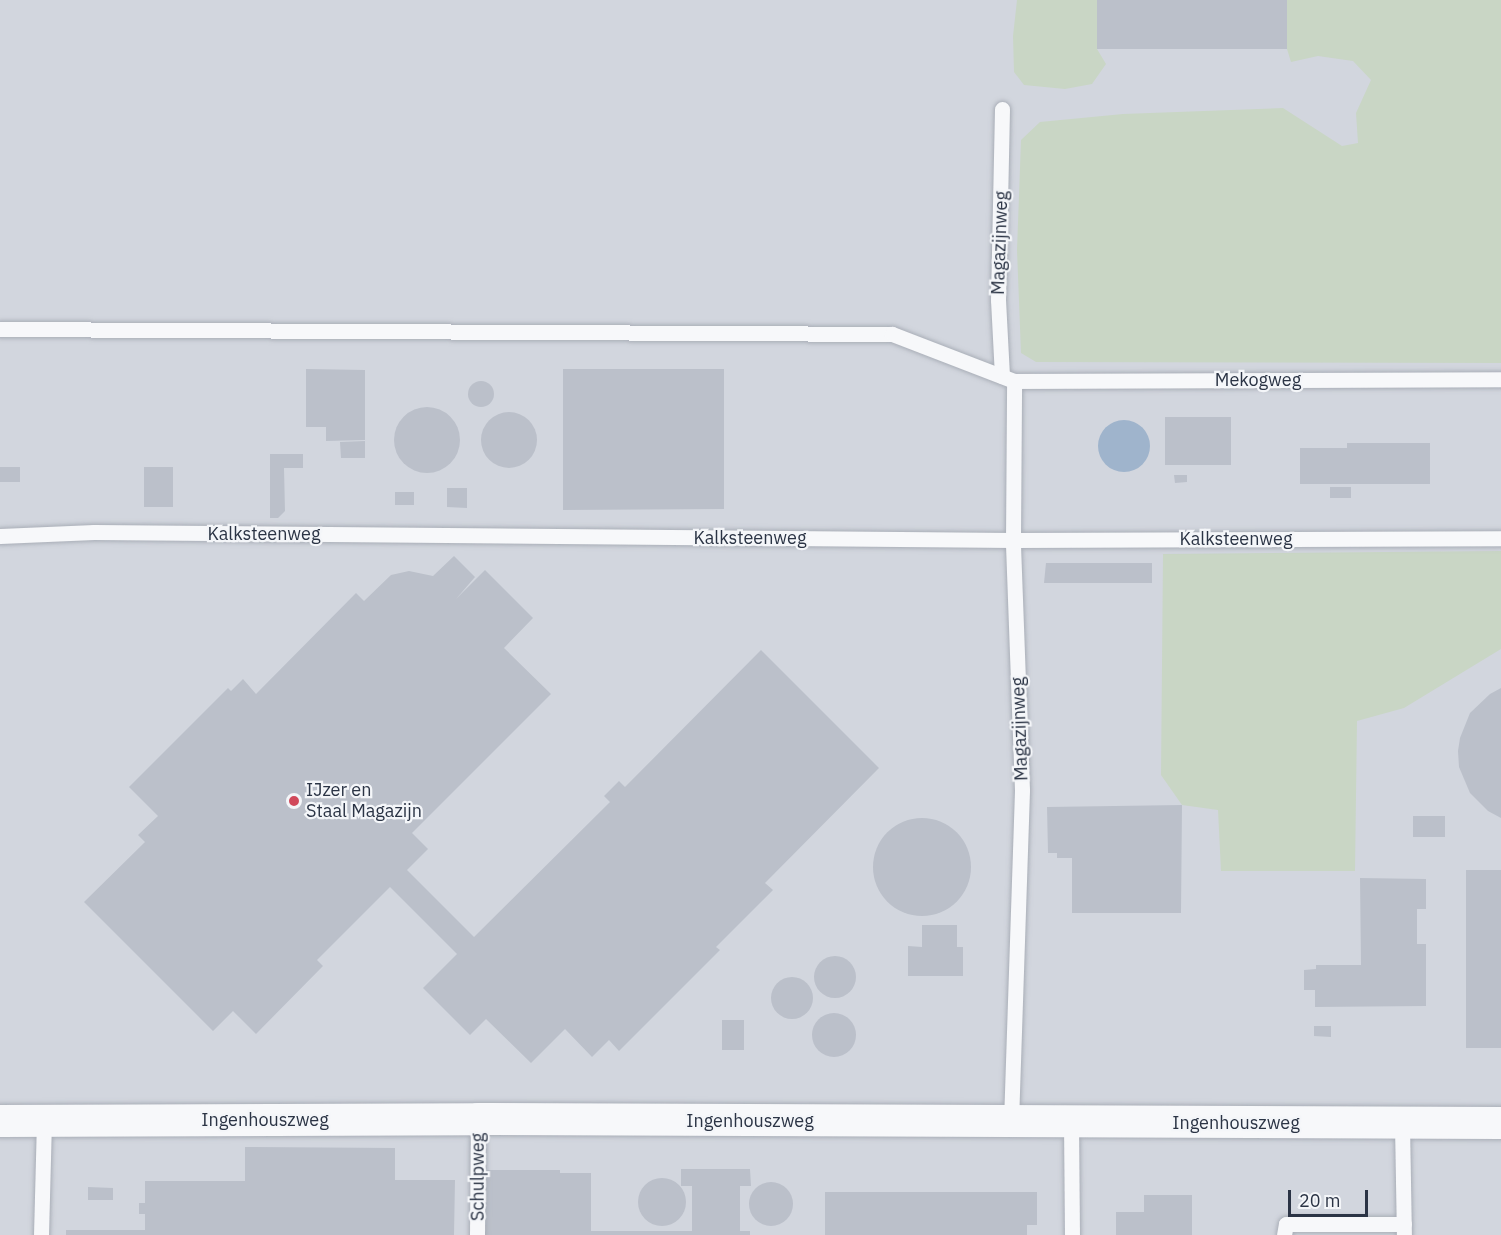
<!DOCTYPE html>
<style>
body{margin:0}
#map{position:relative;width:1501px;height:1235px;overflow:hidden;background:#e4e7ec;font-family:"IBM Plex Sans",sans-serif}
div>[style]{position:absolute}
[style*='--x']{left:calc(var(--x)*1px);top:calc(var(--y)*1px);width:calc(var(--w)*1px);rotate:calc(var(--a)*1deg)}
.built>*{inset:0;background:#d2d6de}
.green>*{inset:0;background:#c9d6c5}
.water>*{inset:0;background:#9fb4cc}
.round{border-radius:50%}
.building>*{inset:0;background:#bbc0ca}
.roads{filter:drop-shadow(0 0 2px #a9aeb7) drop-shadow(0 0 2px #a9aeb7)}
.service>*{height:15px;margin:-7.5px;padding:0 7.5px;transform-origin:7.5px;border-radius:7.5px;background:#f7f8fa}
.minor>*{height:32px;margin:-16px;padding:0 16px;transform-origin:16px;border-radius:16px;background:#f7f8fa}
.dots>*{width:16px;height:16px;translate:-50% -50%;box-sizing:border-box;border:3px solid #f4f6f9;border-radius:50%}
span{translate:-50% -50%;white-space:nowrap;text-align:center;line-height:1.15;-webkit-text-stroke:4.5px #f4f6f9;paint-order:stroke}
.street-label{font-size:18px;color:#2b3445}
.poi-label{font-size:18px;color:#2b3445}
.left{translate:0 -50%;text-align:left}
.scale{position:absolute;left:1288px;top:1190px;width:80px;height:27px;box-sizing:border-box;border:3px solid #2b3445;border-top:0;padding-left:8px;font-size:18px;line-height:21px;white-space:nowrap;color:#2b3445;-webkit-text-stroke:4px #f4f6f9;paint-order:stroke}
</style>
<div id="map">
<div class="built">
<div style="clip-path:polygon(0 0,1501px 0,1501px 1235px,0 1235px)"></div>
</div>
<div class="green">
<div style="clip-path:polygon(1017px 0,1097px 0,1097px 49px,1106px 64px,1092px 84px,1065px 89px,1024px 85px,1014px 72px,1013px 36px)"></div>
<div style="clip-path:polygon(1287px 0,1501px 0,1501px 363px,1036px 362px,1021px 353px,1017px 250px,1021px 140px,1040px 122px,1123px 114px,1283px 108px,1342px 146px,1358px 143px,1356px 113px,1371px 80px,1353px 61px,1318px 56px,1291px 62px,1287px 49px)"></div>
<div style="clip-path:polygon(1501px 551px,1501px 649px,1404px 708px,1357px 721px,1355px 871px,1221px 871px,1218px 810px,1182px 805px,1161px 775px,1163px 554px)"></div>
</div>
<div class="water">
<div class="round" style="left:1098px;top:420px;width:52px;height:52px"></div>
</div>
<div class="building">
<div style="clip-path:polygon(1097px 0,1287px 0,1287px 49px,1097px 49px)"></div>
<div style="clip-path:polygon(306px 369px,365px 370px,365px 440px,326px 441px,326px 427px,306px 427px)"></div>
<div style="clip-path:polygon(563px 369px,724px 369px,724px 509px,563px 510px)"></div>
<div class="round" style="left:468px;top:381px;width:26px;height:26px"></div>
<div class="round" style="left:394px;top:407px;width:66px;height:66px"></div>
<div class="round" style="left:481px;top:412px;width:56px;height:56px"></div>
<div style="clip-path:polygon(1165px 417px,1231px 417px,1231px 465px,1165px 465px)"></div>
<div style="clip-path:polygon(365px 441px,365px 458px,341px 458px,340px 442px)"></div>
<div style="clip-path:polygon(1347px 443px,1430px 443px,1430px 484px,1300px 484px,1300px 448px,1347px 448px)"></div>
<div style="clip-path:polygon(270px 454px,303px 454px,303px 468px,284px 468px,285px 511px,278px 518px,270px 518px)"></div>
<div style="clip-path:polygon(0 467px,20px 467px,20px 482px,0 482px)"></div>
<div style="clip-path:polygon(144px 467px,173px 467px,173px 507px,144px 507px)"></div>
<div style="clip-path:polygon(1174px 475px,1187px 475px,1187px 482px,1175px 483px)"></div>
<div style="clip-path:polygon(1330px 487px,1351px 487px,1351px 498px,1330px 498px)"></div>
<div style="clip-path:polygon(447px 488px,467px 488px,467px 508px,447px 507px)"></div>
<div style="clip-path:polygon(395px 492px,414px 492px,414px 505px,395px 505px)"></div>
<div style="clip-path:polygon(454px 556px,475px 577px,456px 599px,485px 570px,533px 618px,504px 648px,551px 694px,412px 833px,428px 849px,407px 870px,474px 937px,610px 802px,604px 796px,619px 781px,625px 787px,761px 650px,879px 768px,765px 883px,773px 890px,716px 947px,720px 950px,619px 1051px,609px 1040px,592px 1057px,565px 1029px,531px 1063px,486px 1019px,470px 1035px,423px 988px,457px 954px,390px 887px,317px 960px,323px 966px,256px 1034px,233px 1011px,213px 1031px,84px 902px,145px 842px,138px 835px,158px 816px,129px 787px,228px 688px,231px 691px,243px 679px,256px 694px,356px 593px,364px 601px,391px 575px,409px 571px,433px 576px)"></div>
<div style="clip-path:polygon(1152px 563px,1152px 583px,1044px 583px,1046px 563px)"></div>
<div style="clip-path:polygon(1501px 688px,1501px 818px,1488px 811px,1470px 793px,1459px 767px,1458px 751px,1460px 738px,1470px 713px,1490px 694px)"></div>
<div style="clip-path:polygon(1182px 805px,1181px 913px,1072px 913px,1072px 858px,1057px 858px,1057px 853px,1048px 853px,1047px 807px)"></div>
<div style="clip-path:polygon(1413px 816px,1445px 816px,1445px 837px,1413px 837px)"></div>
<div class="round" style="left:873px;top:818px;width:98px;height:98px"></div>
<div style="clip-path:polygon(1466px 870px,1501px 870px,1501px 1048px,1466px 1048px)"></div>
<div style="clip-path:polygon(1360px 878px,1426px 879px,1426px 909px,1417px 909px,1417px 944px,1426px 944px,1426px 1006px,1315px 1007px,1315px 990px,1304px 990px,1304px 970px,1316px 969px,1316px 965px,1361px 965px)"></div>
<div style="clip-path:polygon(922px 925px,957px 925px,957px 947px,963px 947px,963px 976px,908px 976px,908px 946px,922px 947px)"></div>
<div class="round" style="left:814px;top:956px;width:42px;height:42px"></div>
<div class="round" style="left:771px;top:977px;width:42px;height:42px"></div>
<div class="round" style="left:812px;top:1013px;width:44px;height:44px"></div>
<div style="clip-path:polygon(722px 1020px,744px 1020px,744px 1050px,722px 1050px)"></div>
<div style="clip-path:polygon(1314px 1026px,1331px 1026px,1331px 1037px,1314px 1036px)"></div>
<div style="clip-path:polygon(245px 1147px,395px 1148px,395px 1180px,455px 1180px,454px 1235px,66px 1235px,66px 1230px,145px 1230px,145px 1214px,139px 1214px,139px 1203px,145px 1203px,145px 1181px,245px 1181px)"></div>
<div style="clip-path:polygon(681px 1169px,750px 1169px,751px 1186px,740px 1186px,740px 1231px,750px 1231px,750px 1235px,485px 1235px,485px 1170px,560px 1170px,560px 1173px,591px 1173px,591px 1231px,692px 1231px,692px 1186px,681px 1186px)"></div>
<div class="round" style="left:638px;top:1178px;width:48px;height:48px"></div>
<div class="round" style="left:749px;top:1182px;width:44px;height:44px"></div>
<div style="clip-path:polygon(88px 1187px,113px 1188px,113px 1200px,88px 1200px)"></div>
<div style="clip-path:polygon(825px 1192px,1037px 1192px,1037px 1225px,1027px 1225px,1027px 1235px,825px 1235px)"></div>
<div style="clip-path:polygon(1144px 1195px,1192px 1195px,1192px 1235px,1116px 1235px,1116px 1212px,1144px 1212px)"></div>
</div>
<div class="roads">
<div class="service">
<div style="--x:0;--y:329;--w:892;--a:0.32"></div>
<div style="--x:892;--y:334;--w:131;--a:21.1"></div>
<div style="--x:1014;--y:381;--w:487;--a:-0.2"></div>
<div style="--x:1002;--y:376;--w:76;--a:-93"></div>
<div style="--x:998;--y:300;--w:191;--a:-88.8"></div>
<div style="--x:0;--y:536;--w:94;--a:-2.4"></div>
<div style="--x:94;--y:532;--w:919;--a:0.5"></div>
<div style="--x:1013;--y:540;--w:488;--a:-0.2"></div>
<div style="--x:1011;--y:1122;--w:332;--a:-88.1"></div>
<div style="--x:1022;--y:790;--w:250;--a:-92.1"></div>
<div style="--x:1013;--y:540;--w:159;--a:-89.6"></div>
<div style="--x:1071;--y:1122;--w:113;--a:89.5"></div>
<div style="--x:1402;--y:1124;--w:111;--a:89"></div>
<div style="--x:41;--y:1235;--w:114;--a:-88.5"></div>
<div style="--x:477;--y:1235;--w:116;--a:-89.5"></div>
<div style="--x:1284;--y:1235;--w:11;--a:-80"></div>
<div style="--x:1286;--y:1224;--w:118;--a:0"></div>
</div>
<div class="minor">
<div style="--x:0;--y:1121;--w:478;--a:-0.2"></div>
<div style="--x:478;--y:1119;--w:1023;--a:0.22"></div>
</div>
</div>
<div class="dots">
<div style="left:294px;top:801px;background:#d1495b"></div>
</div>
<div class="street-label">
<span style="left:1000px;top:243px;rotate:-88deg">Magazijnweg</span>
<span style="left:1258px;top:380px">Mekogweg</span>
<span style="left:264px;top:534px">Kalksteenweg</span>
<span style="left:750px;top:538px">Kalksteenweg</span>
<span style="left:1236px;top:539px">Kalksteenweg</span>
<span style="left:1020px;top:729px;rotate:-92deg">Magazijnweg</span>
<span style="left:265px;top:1120px">Ingenhouszweg</span>
<span style="left:750px;top:1121px">Ingenhouszweg</span>
<span style="left:1236px;top:1123px">Ingenhouszweg</span>
<span style="left:478px;top:1177px;rotate:-90deg">Schulpweg</span>
</div>
<div class="poi-label">
<span class="left" style="left:306px;top:801px">IJzer en<br>Staal Magazijn</span>
</div>
<div class="scale">20 m</div>
</div>
